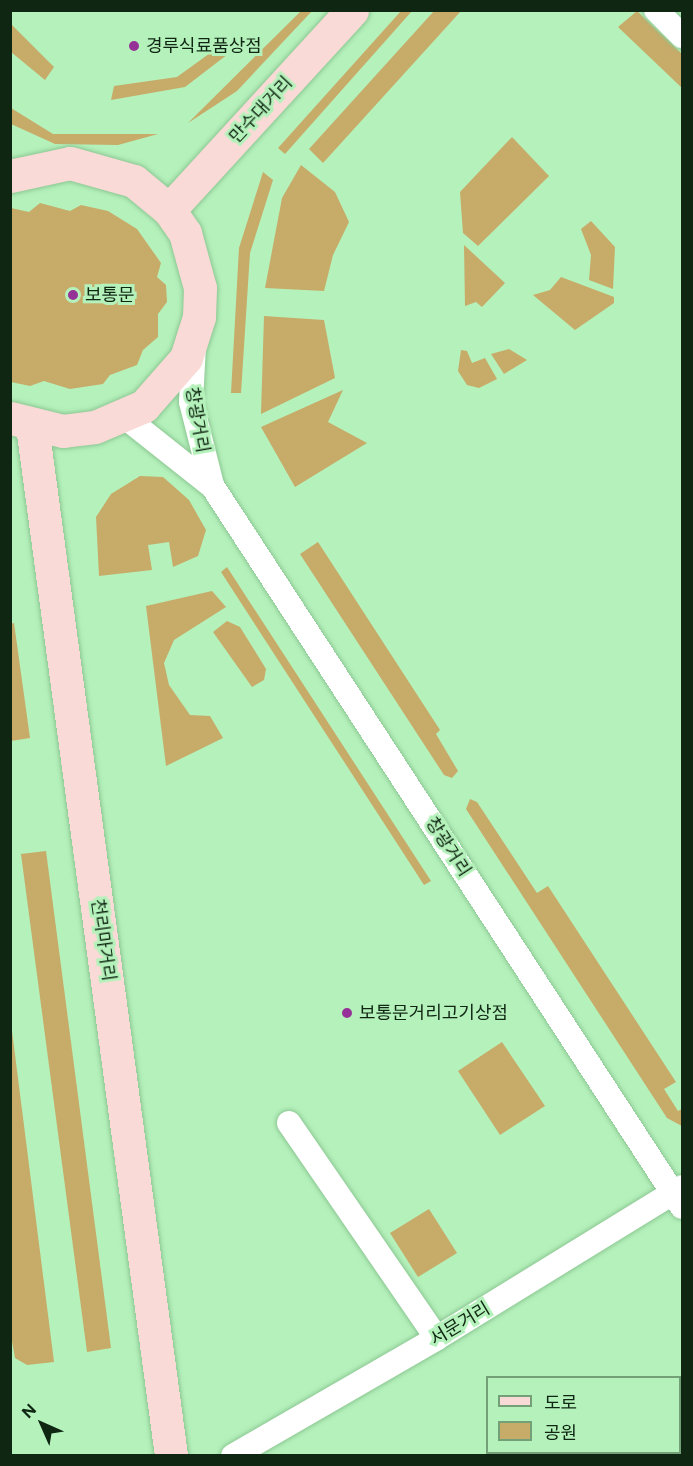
<!DOCTYPE html>
<meta charset="utf-8">
<style>
body{margin:0}
#map{position:relative;width:693px;height:1466px;overflow:hidden;background:#b5f1bb;font-family:Figtree,"Noto Sans KR",sans-serif}
div>[style]{position:absolute}
[style*='--x']{left:calc(var(--x)*1px);top:calc(var(--y)*1px);width:calc(var(--w)*1px);rotate:calc(var(--a)*1deg)}
.green>*{inset:0;background:#c7ab69}
.roads{filter:drop-shadow(0 0 2px #8dc794) drop-shadow(0 0 2px #8dc794)}
.minor>*{height:24px;margin:-12px;padding:0 12px;transform-origin:12px;border-radius:12px;background:#fff}
.primary>*{height:33px;margin:-16.5px;padding:0 16.5px;transform-origin:16.5px;border-radius:16.5px;background:#fadad6}
.dots>*{width:16px;height:16px;translate:-50% -50%;box-sizing:border-box;border:3px solid #b5f1bb;border-radius:50%}
span{translate:-50% -50%;white-space:nowrap;text-align:center;line-height:1.15;-webkit-text-stroke:6px #b5f1bb;paint-order:stroke}
.poi-label{font-size:18px;color:#0f2612}
.left{translate:0 -50%;text-align:left}
.street-label{font-size:18px;color:#0f2612}
.frame{position:absolute;inset:0;border:12px solid #0f2612;pointer-events:none}
.legend{position:absolute;left:486px;top:1376px;width:195px;height:78px;box-sizing:border-box;background:#b5f1bb;border:2px solid #73a077;margin:0;padding:8px 10px;list-style:none;font-size:18px;color:#0f2612}
.legend li{display:flex;align-items:center;gap:12px;height:30px}
.legend b{width:30px;border:2px solid #73a077}
.north{position:absolute;left:12px;top:1394px;width:60px;height:60px;-webkit-text-stroke:4px #b5f1bb;paint-order:stroke;rotate:315deg;font-size:16px;font-weight:700;line-height:24px;text-align:center;color:#0f2612}
.north::after{content:'';display:block;margin:auto;width:21px;height:27px;background:#0f2612;clip-path:polygon(50% 0,100% 100%,50% 72%,0 100%)}
</style>
<div id="map">
<div class="green">
<div style="clip-path:polygon(301px 11px,312px 11px,237px 91px,188px 123px)"></div>
<div style="clip-path:polygon(401px 11px,412px 11px,285px 154px,278px 148px)"></div>
<div style="clip-path:polygon(434px 11px,461px 11px,323px 163px,309px 149px)"></div>
<div style="clip-path:polygon(637px 11px,682px 54px,682px 88px,618px 27px)"></div>
<div style="clip-path:polygon(11px 24px,54px 67px,45px 80px,11px 52px)"></div>
<div style="clip-path:polygon(224px 43px,232px 51px,185px 87px,111px 100px,114px 86px,177px 77px)"></div>
<div style="clip-path:polygon(11px 108px,53px 134px,158px 134px,118px 145px,55px 144px,11px 124px)"></div>
<div style="clip-path:polygon(512px 137px,549px 176px,478px 246px,463px 233px,460px 192px)"></div>
<div style="clip-path:polygon(301px 165px,335px 192px,349px 222px,333px 255px,324px 291px,265px 288px,282px 198px)"></div>
<div style="clip-path:polygon(263px 172px,273px 180px,250px 253px,241px 393px,231px 393px,239px 248px)"></div>
<div style="clip-path:polygon(40px 203px,70px 211px,81px 205px,108px 211px,137px 229px,161px 263px,157px 277px,166px 285px,167px 302px,158px 314px,158px 337px,143px 350px,137px 365px,110px 375px,103px 384px,70px 389px,44px 381px,30px 386px,11px 382px,11px 208px,29px 212px)"></div>
<div style="clip-path:polygon(591px 221px,615px 247px,613px 289px,589px 280px,591px 255px,581px 229px)"></div>
<div style="clip-path:polygon(464px 245px,505px 283px,482px 307px,476px 302px,465px 306px)"></div>
<div style="clip-path:polygon(561px 277px,614px 297px,614px 303px,575px 330px,533px 295px,550px 290px)"></div>
<div style="clip-path:polygon(264px 316px,324px 320px,335px 378px,261px 414px)"></div>
<div style="clip-path:polygon(509px 349px,527px 360px,504px 374px,491px 354px)"></div>
<div style="clip-path:polygon(461px 350px,467px 351px,472px 363px,485px 358px,497px 379px,479px 388px,467px 385px,458px 371px)"></div>
<div style="clip-path:polygon(343px 390px,328px 422px,367px 443px,295px 487px,261px 427px)"></div>
<div style="clip-path:polygon(140px 476px,163px 477px,189px 500px,206px 530px,198px 556px,173px 567px,169px 542px,148px 545px,152px 570px,99px 576px,96px 517px,111px 494px)"></div>
<div style="clip-path:polygon(318px 542px,440px 730px,436px 734px,458px 771px,452px 778px,444px 775px,300px 554px)"></div>
<div style="clip-path:polygon(227px 567px,431px 881px,424px 885px,221px 572px)"></div>
<div style="clip-path:polygon(212px 591px,226px 607px,174px 640px,164px 663px,169px 685px,190px 715px,210px 716px,223px 738px,166px 766px,146px 606px)"></div>
<div style="clip-path:polygon(227px 621px,240px 627px,266px 669px,264px 680px,252px 687px,213px 632px)"></div>
<div style="clip-path:polygon(14px 623px,30px 738px,11px 741px,10px 624px)"></div>
<div style="clip-path:polygon(470px 799px,477px 802px,537px 893px,548px 886px,676px 1082px,664px 1089px,678px 1111px,682px 1109px,682px 1126px,667px 1118px,466px 809px)"></div>
<div style="clip-path:polygon(46px 851px,111px 1348px,87px 1352px,21px 854px)"></div>
<div style="clip-path:polygon(11px 1023px,54px 1362px,27px 1365px,15px 1358px,10px 1330px)"></div>
<div style="clip-path:polygon(502px 1042px,545px 1106px,500px 1135px,458px 1071px)"></div>
<div style="clip-path:polygon(429px 1209px,457px 1253px,418px 1277px,390px 1233px)"></div>
</div>
<div class="roads">
<div class="minor">
<div style="--x:656;--y:10;--w:37;--a:45"></div>
<div style="--x:194;--y:345;--w:57;--a:93"></div>
<div style="--x:191;--y:402;--w:86;--a:75.8"></div>
<div style="--x:125;--y:417;--w:112;--a:38.5"></div>
<div style="--x:213;--y:487;--w:859;--a:56.92"></div>
<div style="--x:289;--y:1123;--w:261;--a:55.5"></div>
<div style="--x:233;--y:1456;--w:236;--a:-30"></div>
<div style="--x:437;--y:1338;--w:288;--a:-31.6"></div>
</div>
<div class="primary">
<div style="--x:10;--y:176;--w:61;--a:-12.2"></div>
<div style="--x:70;--y:163;--w:66;--a:15.7"></div>
<div style="--x:134;--y:181;--w:45;--a:39.6"></div>
<div style="--x:169;--y:210;--w:28;--a:55"></div>
<div style="--x:185;--y:233;--w:57;--a:74.7"></div>
<div style="--x:200;--y:288;--w:29;--a:92"></div>
<div style="--x:199;--y:317;--w:43;--a:107.6"></div>
<div style="--x:186;--y:358;--w:64;--a:131.2"></div>
<div style="--x:144;--y:406;--w:53;--a:156.8"></div>
<div style="--x:95;--y:427;--w:32;--a:173"></div>
<div style="--x:63;--y:431;--w:54;--a:-166"></div>
<div style="--x:169;--y:210;--w:271;--a:-47.5"></div>
<div style="--x:32;--y:426;--w:1039;--a:82.31"></div>
</div>
</div>
<div class="dots">
<div style="left:134px;top:46px;background:#963297"></div>
<div style="left:73px;top:295px;background:#963297"></div>
<div style="left:347px;top:1013px;background:#963297"></div>
</div>
<div class="poi-label">
<span class="left" style="left:146px;top:46px">경루식료품상점</span>
<span class="left" style="left:85px;top:295px">보통문</span>
<span class="left" style="left:359px;top:1013px">보통문거리고기상점</span>
</div>
<div class="street-label">
<span style="left:261px;top:110px;rotate:-47deg">만수대거리</span>
<span style="left:197px;top:420px;rotate:80deg">창광거리</span>
<span style="left:448px;top:847px;rotate:57deg">창광거리</span>
<span style="left:103px;top:940px;rotate:82deg">천리마거리</span>
<span style="left:460px;top:1324px;rotate:-31deg">서문거리</span>
</div>
<div class="frame"></div>
<ul class="legend">
<li><b style="height:8px;background:#fadad6"></b>도로</li>
<li><b style="height:16px;background:#c7ab69"></b>공원</li>
</ul>
<div class="north">N</div>
</div>
